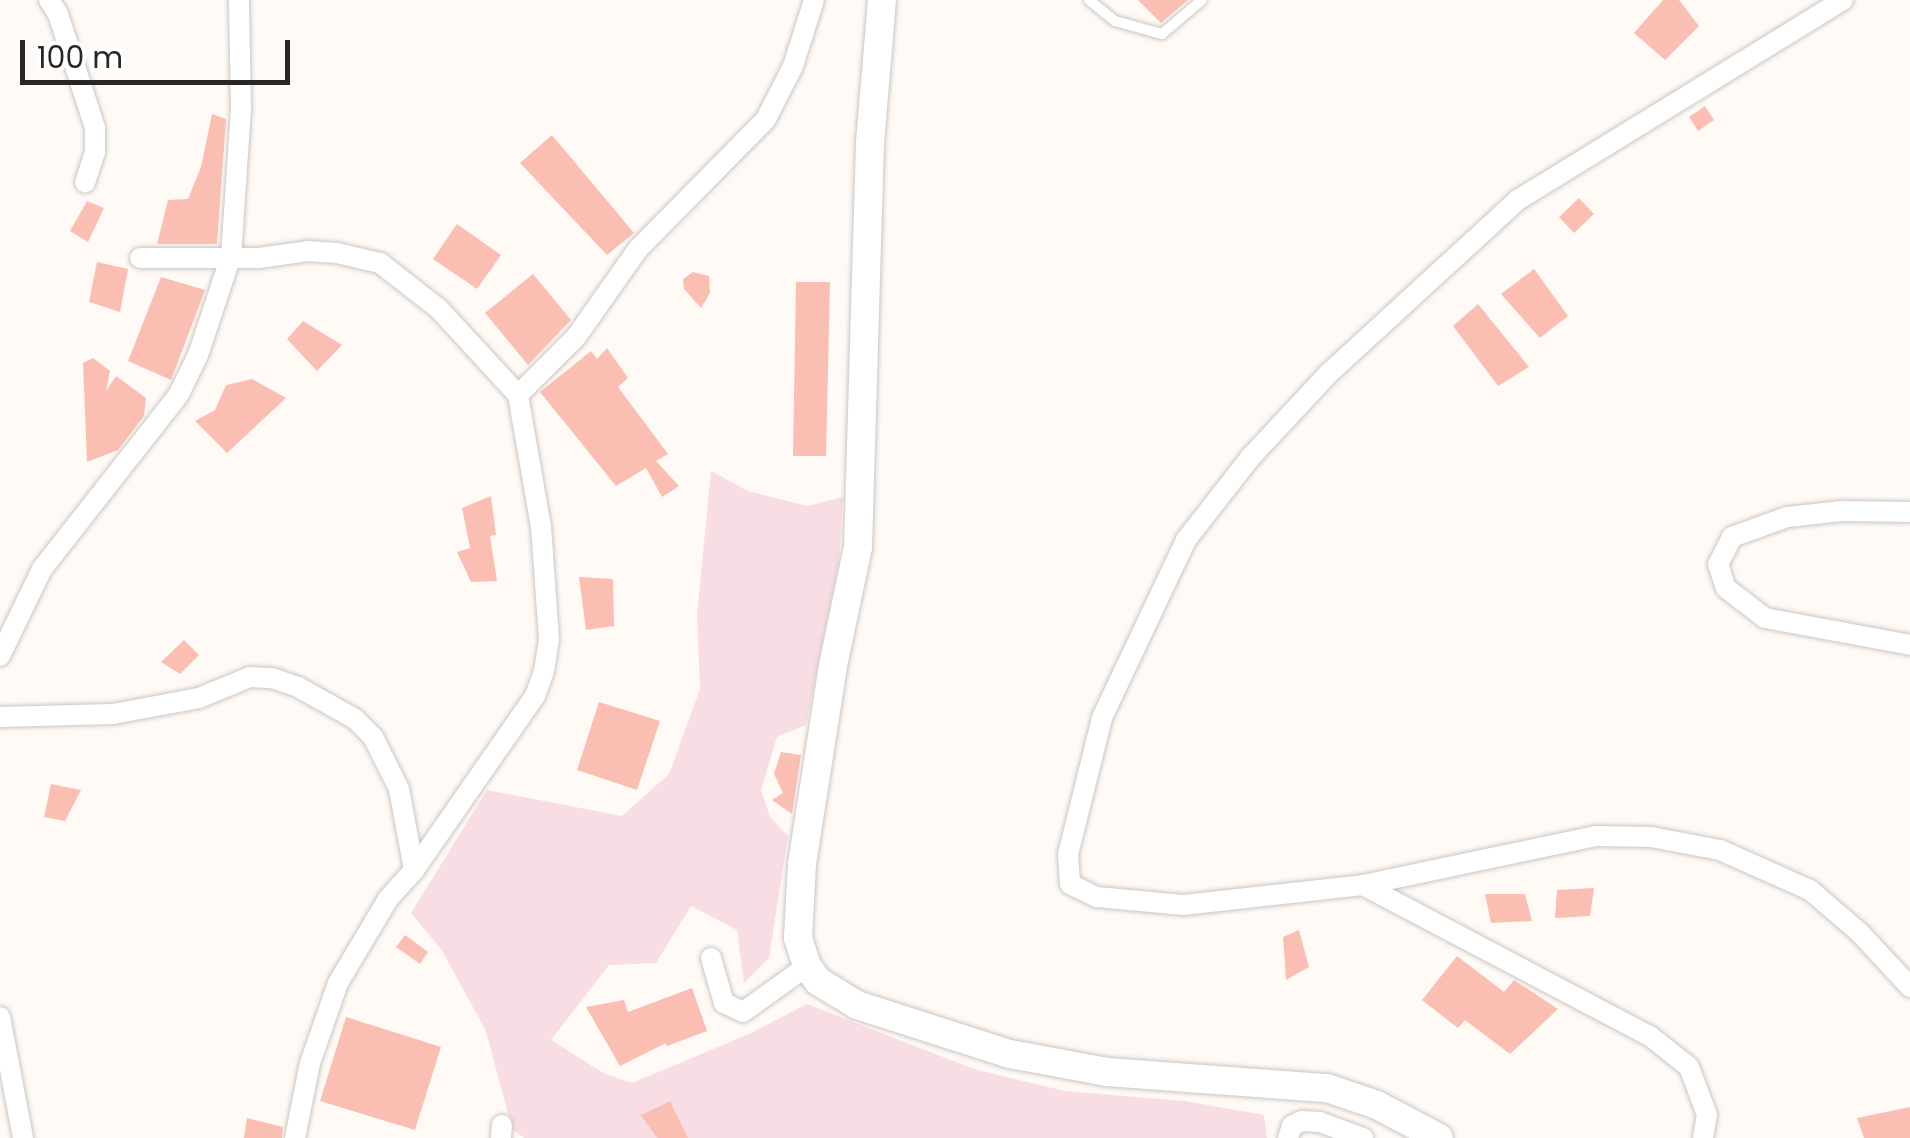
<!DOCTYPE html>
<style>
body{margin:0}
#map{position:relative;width:1910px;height:1138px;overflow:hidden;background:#fffaf6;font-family:Poppins,sans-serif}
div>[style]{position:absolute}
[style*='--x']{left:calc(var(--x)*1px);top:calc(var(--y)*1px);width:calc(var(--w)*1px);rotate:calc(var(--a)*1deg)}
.green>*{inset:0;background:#f8dee4}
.building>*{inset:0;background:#fabfb2}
.roads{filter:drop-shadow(0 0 2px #cbc6c2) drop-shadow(0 0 2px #cbc6c2)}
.service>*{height:10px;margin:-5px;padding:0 5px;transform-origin:5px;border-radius:5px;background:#fff}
.minor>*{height:20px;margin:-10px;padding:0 10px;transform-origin:10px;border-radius:10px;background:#fff}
.secondary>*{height:28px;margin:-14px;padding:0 14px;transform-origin:14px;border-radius:14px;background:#fff}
span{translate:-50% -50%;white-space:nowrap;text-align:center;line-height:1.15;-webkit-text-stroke:8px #fff;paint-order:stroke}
.scale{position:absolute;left:20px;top:40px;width:270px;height:45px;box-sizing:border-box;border:5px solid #292726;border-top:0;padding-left:12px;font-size:30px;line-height:35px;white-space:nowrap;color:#292726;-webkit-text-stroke:8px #fff;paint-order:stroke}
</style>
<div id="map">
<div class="green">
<div style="clip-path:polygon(711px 471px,748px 491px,807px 506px,843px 497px,839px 560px,806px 725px,777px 737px,761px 790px,770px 817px,788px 836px,769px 958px,744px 983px,737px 930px,691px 906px,656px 963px,609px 965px,551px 1040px,605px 1074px,632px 1083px,749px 1034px,807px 1004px,974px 1069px,1065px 1091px,1185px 1101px,1264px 1115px,1267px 1138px,524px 1138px,512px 1129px,486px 1031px,441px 949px,411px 913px,487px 790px,622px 816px,669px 774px,700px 689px,697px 615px)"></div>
</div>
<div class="building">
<div style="clip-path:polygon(1138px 0,1188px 0,1161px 23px)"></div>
<div style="clip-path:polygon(1663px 0,1679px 0,1699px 26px,1665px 60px,1634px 33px)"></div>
<div style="clip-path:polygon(1705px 106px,1714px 120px,1698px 131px,1689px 117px)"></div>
<div style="clip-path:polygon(212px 114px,226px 119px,217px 244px,157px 244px,168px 200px,188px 199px,201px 167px)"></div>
<div style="clip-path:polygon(552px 135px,634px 233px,607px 255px,520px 163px)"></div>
<div style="clip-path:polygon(1579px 198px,1594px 214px,1574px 233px,1559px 217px)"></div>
<div style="clip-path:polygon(87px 201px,104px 208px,88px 242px,70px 231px)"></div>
<div style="clip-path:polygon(457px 224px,501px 255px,477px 289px,433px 259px)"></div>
<div style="clip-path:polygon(97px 262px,128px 269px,120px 312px,89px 302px)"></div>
<div style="clip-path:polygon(1534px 269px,1568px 316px,1540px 338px,1501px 294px)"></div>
<div style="clip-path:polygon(693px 272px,709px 276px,710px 293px,701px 308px,684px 289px,683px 279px)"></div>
<div style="clip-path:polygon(533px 274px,571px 320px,528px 365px,485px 313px)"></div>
<div style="clip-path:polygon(161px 277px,205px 290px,171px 380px,128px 361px)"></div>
<div style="clip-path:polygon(796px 282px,830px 282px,826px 456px,793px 456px)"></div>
<div style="clip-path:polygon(1478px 304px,1529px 367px,1498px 386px,1453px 326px)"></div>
<div style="clip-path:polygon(303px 321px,342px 345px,317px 371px,287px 339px)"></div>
<div style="clip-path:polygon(607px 348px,628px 378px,618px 387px,668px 454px,656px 461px,679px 486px,662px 497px,646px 468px,616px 486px,540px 392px,591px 351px,597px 359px)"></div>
<div style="clip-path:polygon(93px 358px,110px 371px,106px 391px,116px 376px,146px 398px,144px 416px,118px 450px,87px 462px,83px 363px)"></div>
<div style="clip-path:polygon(252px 379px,286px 398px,227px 453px,195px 421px,215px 410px,226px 385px)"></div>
<div style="clip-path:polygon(491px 496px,496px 535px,490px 536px,497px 581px,471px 582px,457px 552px,470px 548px,462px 508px)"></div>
<div style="clip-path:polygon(579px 577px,613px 579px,614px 626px,586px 630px)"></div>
<div style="clip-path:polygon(184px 640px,199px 655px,180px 674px,161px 662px)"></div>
<div style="clip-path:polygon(599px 702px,660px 721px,637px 790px,577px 770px)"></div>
<div style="clip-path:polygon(781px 752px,801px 755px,792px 814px,772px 800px,783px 793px,774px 774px)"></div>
<div style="clip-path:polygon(51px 784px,81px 790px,65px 821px,44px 817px)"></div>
<div style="clip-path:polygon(1594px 888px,1590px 916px,1555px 918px,1557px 890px)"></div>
<div style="clip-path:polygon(1485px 894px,1525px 894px,1532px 921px,1491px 923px)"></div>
<div style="clip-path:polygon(1299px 930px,1309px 967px,1286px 980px,1283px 937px)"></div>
<div style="clip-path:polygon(405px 935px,428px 952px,420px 964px,396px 947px)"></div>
<div style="clip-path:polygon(1457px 956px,1504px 992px,1514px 980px,1558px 1009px,1510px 1054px,1465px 1020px,1458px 1028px,1422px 1000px)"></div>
<div style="clip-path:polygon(692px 988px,707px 1031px,667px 1046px,666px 1043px,620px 1066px,586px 1007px,624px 1000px,628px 1012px)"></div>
<div style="clip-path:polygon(346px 1017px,441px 1047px,415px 1130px,320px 1101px)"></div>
<div style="clip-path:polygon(670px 1101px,688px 1138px,657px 1138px,641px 1115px)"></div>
<div style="clip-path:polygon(1910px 1107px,1910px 1138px,1864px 1138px,1857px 1118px)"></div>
<div style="clip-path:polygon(247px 1118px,283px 1127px,282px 1138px,244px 1138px)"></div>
</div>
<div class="roads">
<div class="service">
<div style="--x:1089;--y:0;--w:33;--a:39"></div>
<div style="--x:1115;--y:21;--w:49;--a:15.5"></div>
<div style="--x:1162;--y:34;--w:52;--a:-40.4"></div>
</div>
<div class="minor">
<div style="--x:49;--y:0;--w:17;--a:57"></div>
<div style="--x:58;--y:14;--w:120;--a:72"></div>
<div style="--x:95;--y:128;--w:24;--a:90"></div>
<div style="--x:95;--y:152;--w:32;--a:108"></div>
<div style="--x:1843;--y:0;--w:380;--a:148.4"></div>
<div style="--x:1519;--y:199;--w:255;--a:137.5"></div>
<div style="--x:1331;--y:371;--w:119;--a:133"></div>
<div style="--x:1250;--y:458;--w:104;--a:128"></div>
<div style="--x:1186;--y:540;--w:197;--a:115.3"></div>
<div style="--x:1102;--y:718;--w:140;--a:104"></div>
<div style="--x:1068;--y:854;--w:30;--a:86"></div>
<div style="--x:1070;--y:884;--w:30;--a:26"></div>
<div style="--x:1097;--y:897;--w:86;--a:5.3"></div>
<div style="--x:1183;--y:905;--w:181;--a:-6.3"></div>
<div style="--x:1363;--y:885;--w:238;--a:-11.9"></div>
<div style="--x:1596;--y:836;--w:55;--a:1"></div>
<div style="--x:1651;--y:837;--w:70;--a:10.7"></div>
<div style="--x:1720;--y:850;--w:98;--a:24"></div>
<div style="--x:1810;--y:890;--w:66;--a:40.7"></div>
<div style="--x:1860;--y:933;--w:74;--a:47.2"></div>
<div style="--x:140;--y:258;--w:119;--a:0"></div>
<div style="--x:259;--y:258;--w:49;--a:-8.1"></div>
<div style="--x:308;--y:251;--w:29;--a:4"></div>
<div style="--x:337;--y:253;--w:44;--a:13.1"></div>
<div style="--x:380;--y:263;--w:75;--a:37.9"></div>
<div style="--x:439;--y:309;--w:117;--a:47.4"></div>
<div style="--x:1910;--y:512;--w:68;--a:-179.2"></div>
<div style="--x:1842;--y:511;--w:55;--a:173.8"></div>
<div style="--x:1787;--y:517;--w:59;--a:160"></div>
<div style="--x:1732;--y:537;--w:30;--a:117"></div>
<div style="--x:1718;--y:564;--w:25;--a:72"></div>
<div style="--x:1726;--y:588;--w:49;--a:37.6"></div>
<div style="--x:1765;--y:618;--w:147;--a:10.5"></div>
<div style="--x:0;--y:656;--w:97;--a:-64.2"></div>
<div style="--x:42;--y:569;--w:222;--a:-51.9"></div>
<div style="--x:179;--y:394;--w:43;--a:-64"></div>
<div style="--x:198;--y:355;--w:104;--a:-71.6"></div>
<div style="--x:231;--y:256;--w:148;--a:-86.1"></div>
<div style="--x:241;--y:108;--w:108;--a:-91.1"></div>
<div style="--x:0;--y:717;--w:113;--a:-1.5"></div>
<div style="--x:113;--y:714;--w:87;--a:-10.5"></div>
<div style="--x:199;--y:698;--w:55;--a:-22.4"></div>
<div style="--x:250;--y:677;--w:22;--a:3"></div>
<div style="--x:272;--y:678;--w:28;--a:19"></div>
<div style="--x:298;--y:687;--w:65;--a:29.3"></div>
<div style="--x:355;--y:719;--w:25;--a:45"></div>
<div style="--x:373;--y:737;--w:58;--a:63.4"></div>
<div style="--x:399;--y:789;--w:82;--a:79.5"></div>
<div style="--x:1363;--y:885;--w:324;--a:27.8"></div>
<div style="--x:1650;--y:1036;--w:50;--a:38.5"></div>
<div style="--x:1689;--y:1067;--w:51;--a:69.4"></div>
<div style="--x:1707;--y:1115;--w:23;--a:100"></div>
<div style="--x:711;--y:958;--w:47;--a:73.9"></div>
<div style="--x:724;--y:1003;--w:21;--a:25"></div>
<div style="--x:743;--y:1012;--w:79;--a:-35.7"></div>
<div style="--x:0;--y:1017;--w:123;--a:79.2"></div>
<div style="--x:295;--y:1138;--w:76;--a:-78.7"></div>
<div style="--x:310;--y:1063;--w:85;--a:-70.7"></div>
<div style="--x:338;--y:983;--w:98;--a:-59.2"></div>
<div style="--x:388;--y:899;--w:39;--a:-48"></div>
<div style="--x:414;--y:870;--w:212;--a:-55.2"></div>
<div style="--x:535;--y:696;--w:27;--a:-70"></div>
<div style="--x:544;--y:671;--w:31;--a:-81"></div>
<div style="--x:549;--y:640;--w:113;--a:-94"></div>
<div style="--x:541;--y:527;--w:134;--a:-99.9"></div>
<div style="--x:518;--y:395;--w:82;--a:-45"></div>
<div style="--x:576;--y:337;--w:108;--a:-54.8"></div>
<div style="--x:638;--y:249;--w:182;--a:-45.4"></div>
<div style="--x:766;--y:119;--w:59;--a:-63"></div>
<div style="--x:793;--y:66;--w:69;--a:-72.3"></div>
<div style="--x:501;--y:1138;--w:13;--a:-86"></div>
<div style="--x:1288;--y:1138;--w:13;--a:-72"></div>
<div style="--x:1292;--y:1126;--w:11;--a:-27"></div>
<div style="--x:1302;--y:1121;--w:18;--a:3"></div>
<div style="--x:1320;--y:1122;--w:46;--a:20.4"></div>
</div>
<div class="secondary">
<div style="--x:882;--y:0;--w:144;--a:94.8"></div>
<div style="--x:870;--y:143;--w:404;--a:91.7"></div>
<div style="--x:858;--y:547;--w:122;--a:101.9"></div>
<div style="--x:833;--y:666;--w:200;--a:98.9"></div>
<div style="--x:802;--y:864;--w:74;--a:93.1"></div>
<div style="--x:798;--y:938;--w:29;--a:72"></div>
<div style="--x:807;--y:966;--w:19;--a:54"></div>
<div style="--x:818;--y:981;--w:46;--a:31.6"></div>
<div style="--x:857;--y:1005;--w:161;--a:17.8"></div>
<div style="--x:1010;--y:1054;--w:99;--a:10.5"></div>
<div style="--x:1107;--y:1072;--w:221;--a:4.2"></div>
<div style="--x:1327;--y:1088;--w:53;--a:18.8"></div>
<div style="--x:1377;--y:1105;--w:70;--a:28"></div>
</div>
</div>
<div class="scale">100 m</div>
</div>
